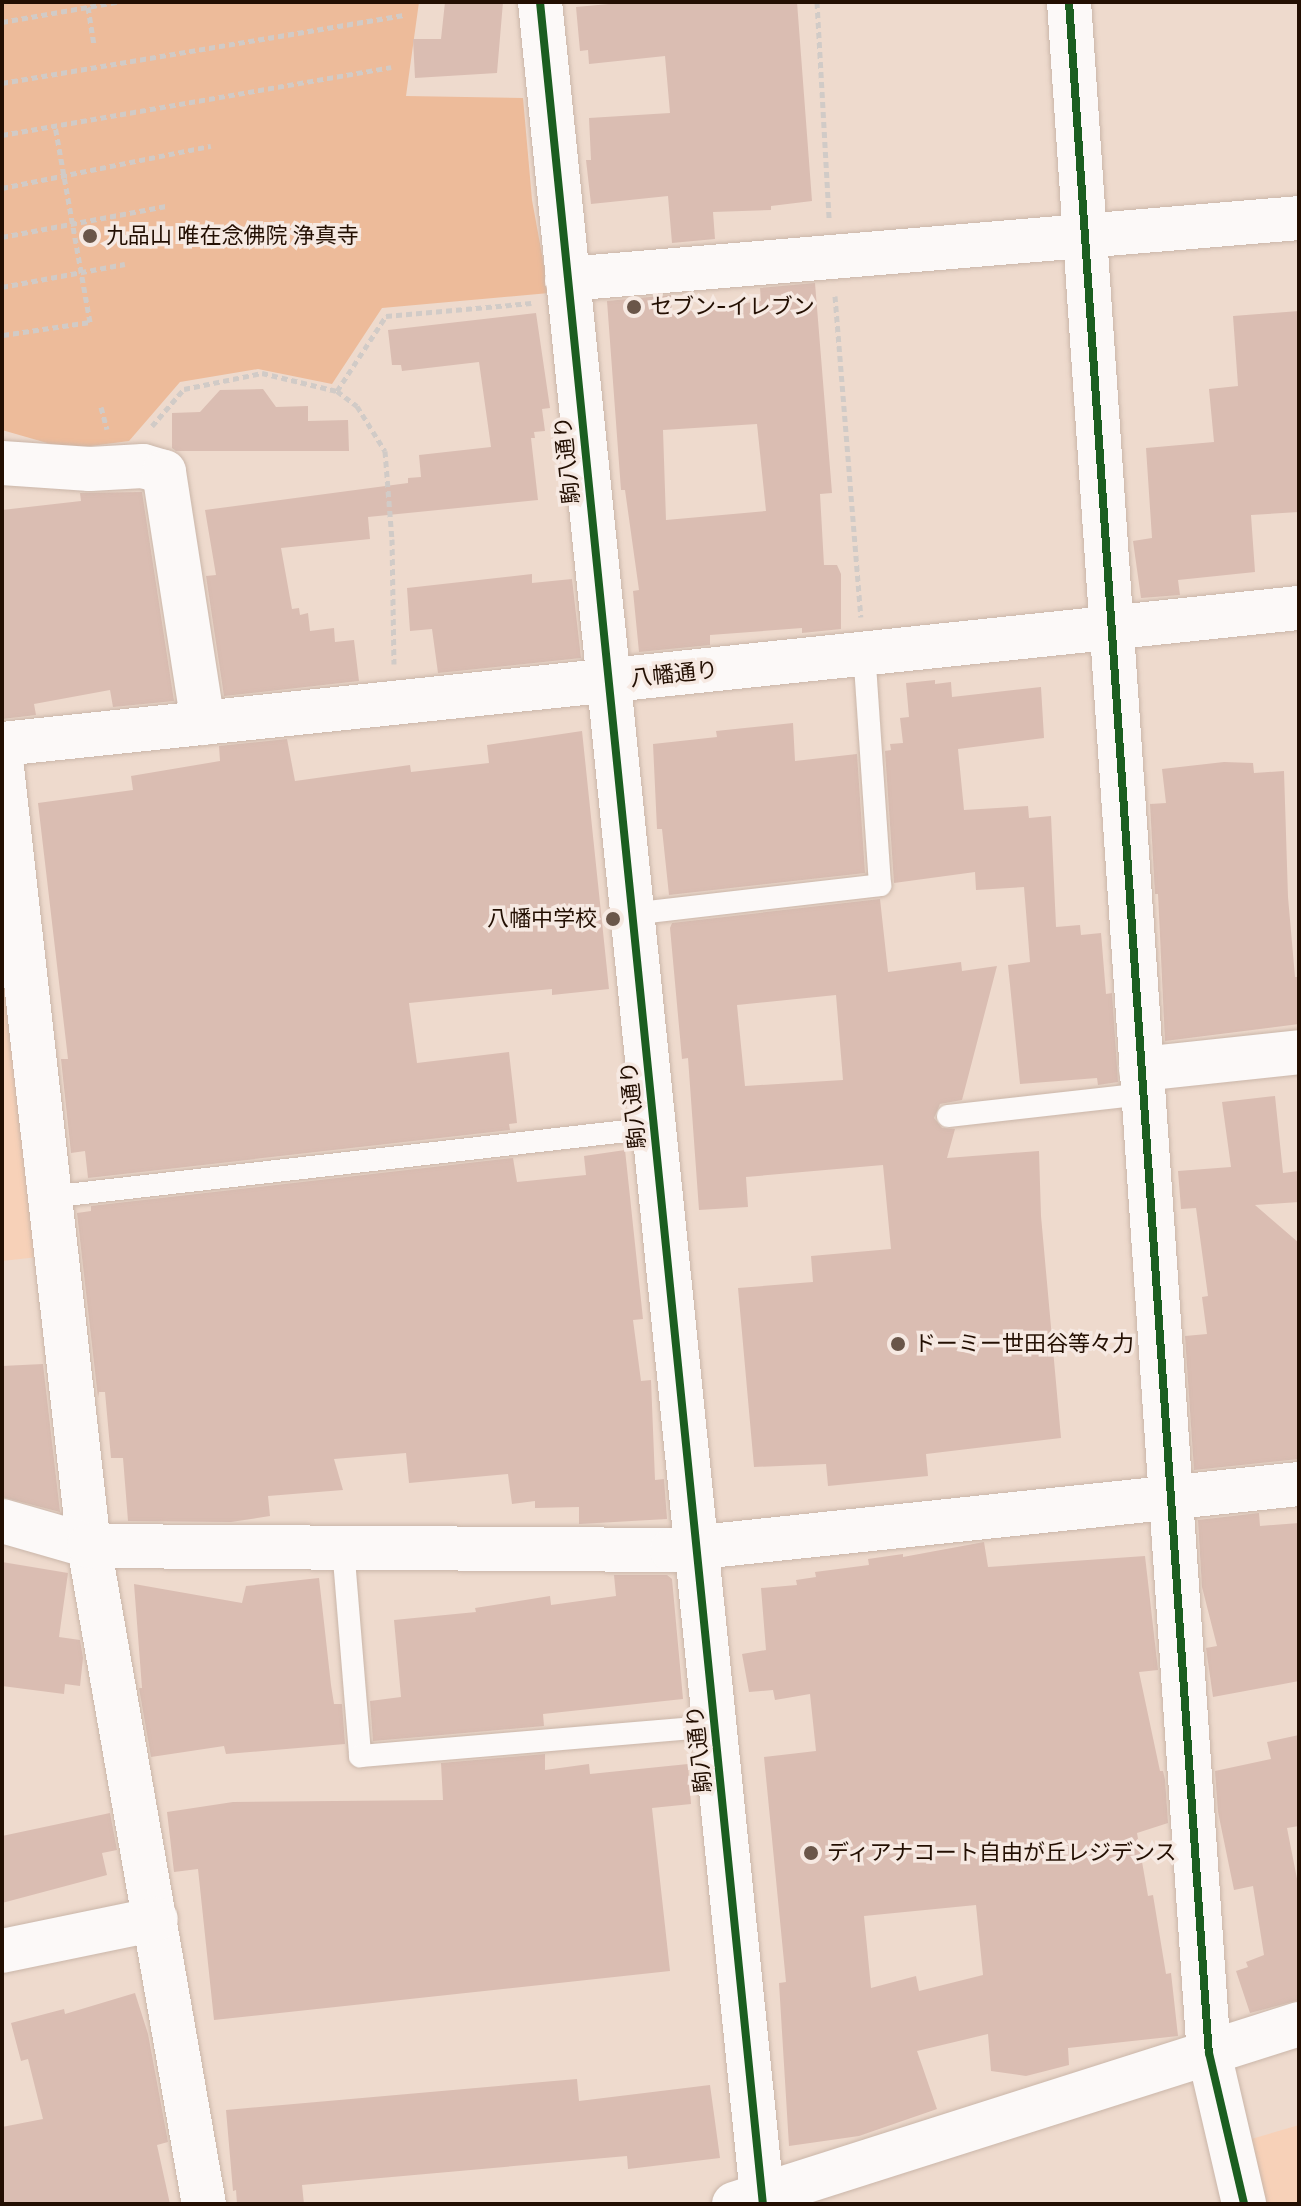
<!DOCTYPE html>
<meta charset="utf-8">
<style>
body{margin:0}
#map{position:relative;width:1301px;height:2206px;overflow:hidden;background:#eedacd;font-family:Rubik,"Noto Sans JP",sans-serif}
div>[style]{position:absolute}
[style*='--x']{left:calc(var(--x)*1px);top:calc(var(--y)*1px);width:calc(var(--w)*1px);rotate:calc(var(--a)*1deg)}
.built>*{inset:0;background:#f7d1b8}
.green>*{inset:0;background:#edbb9a}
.building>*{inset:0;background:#dabdb2}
.path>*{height:5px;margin-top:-2.5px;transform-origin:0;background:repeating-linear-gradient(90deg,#d1cbc7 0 6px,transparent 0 10px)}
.roads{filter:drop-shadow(0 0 2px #cab6a9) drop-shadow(0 0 2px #cab6a9)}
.service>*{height:22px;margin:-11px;padding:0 11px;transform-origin:11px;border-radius:11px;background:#fcf9f8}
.minor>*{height:44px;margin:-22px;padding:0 22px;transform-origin:22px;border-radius:22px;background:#fcf9f8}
.tertiary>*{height:44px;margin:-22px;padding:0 22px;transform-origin:22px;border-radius:22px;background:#fcf9f8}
.cycleway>*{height:8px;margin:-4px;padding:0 4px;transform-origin:4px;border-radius:4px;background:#1b5e20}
.dots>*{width:22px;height:22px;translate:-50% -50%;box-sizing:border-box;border:4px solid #f6e9e2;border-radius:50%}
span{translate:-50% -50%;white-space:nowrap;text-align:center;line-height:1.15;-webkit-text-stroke:7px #f6e9e2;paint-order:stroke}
.poi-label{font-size:22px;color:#230f02}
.left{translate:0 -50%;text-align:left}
.right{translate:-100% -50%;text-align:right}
.street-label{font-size:22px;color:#230f02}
.frame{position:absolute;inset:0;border:4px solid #230f02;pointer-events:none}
</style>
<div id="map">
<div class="built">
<div style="clip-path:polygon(2px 896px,38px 1257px,2px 1261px)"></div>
<div style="clip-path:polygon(1299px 2125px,1299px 2204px,1262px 2204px,1248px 2140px)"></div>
</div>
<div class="green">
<div style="clip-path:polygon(2px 2px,419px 2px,406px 96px,523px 98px,532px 200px,549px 293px,382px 308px,332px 384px,258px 369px,180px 382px,129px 441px,68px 449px,2px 430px)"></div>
</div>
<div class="building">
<div style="clip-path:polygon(445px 2px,503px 2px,497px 73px,415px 78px,413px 39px,441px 39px)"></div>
<div style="clip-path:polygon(631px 2px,797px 2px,812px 201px,771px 206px,771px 210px,713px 212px,715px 239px,672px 243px,668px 196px,591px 204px,586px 160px,591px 160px,589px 118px,670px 113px,665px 56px,589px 64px,588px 50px,580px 51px,576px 7px)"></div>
<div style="clip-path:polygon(evenodd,815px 283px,832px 493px,820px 494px,824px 565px,837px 565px,841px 574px,841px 629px,802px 633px,802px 628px,710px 635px,710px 645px,639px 652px,633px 591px,639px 590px,625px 490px,621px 490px,607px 301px,671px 295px,672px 313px,761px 301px,760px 288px,815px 283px,757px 424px,766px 511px,666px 520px,663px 430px,757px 424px)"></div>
<div style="clip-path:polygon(1299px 311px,1299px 512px,1251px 515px,1255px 572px,1178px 580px,1180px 595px,1141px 598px,1133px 541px,1152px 538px,1146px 448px,1214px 442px,1209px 389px,1238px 386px,1233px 316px)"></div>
<div style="clip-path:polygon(536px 313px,550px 408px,542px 409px,545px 431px,534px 432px,535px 438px,531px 438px,538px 500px,368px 517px,370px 539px,281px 548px,292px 609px,299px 608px,300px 615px,308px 613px,310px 631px,334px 628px,335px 642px,354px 640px,359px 681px,224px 696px,206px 576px,216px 575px,205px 510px,408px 483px,408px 478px,421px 477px,419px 455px,491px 447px,479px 362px,402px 371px,401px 365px,392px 365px,388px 330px)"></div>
<div style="clip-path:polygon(263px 389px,276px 407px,308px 406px,308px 421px,348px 420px,349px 451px,176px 451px,172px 448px,172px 413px,200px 412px,220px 390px)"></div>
<div style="clip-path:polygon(142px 492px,174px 701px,113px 707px,110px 690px,34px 704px,36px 715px,2px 719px,2px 510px,81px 501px,80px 493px)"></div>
<div style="clip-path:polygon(532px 574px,532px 583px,572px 579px,581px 658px,438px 673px,432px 629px,410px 631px,407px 588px)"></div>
<div style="clip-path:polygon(935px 680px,935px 684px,951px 682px,952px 697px,1041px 687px,1044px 738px,958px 749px,964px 810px,1028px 806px,1029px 818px,1051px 816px,1056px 927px,1080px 925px,1081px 935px,1101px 933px,1106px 994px,1112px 993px,1118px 1082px,1098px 1085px,1097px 1078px,1020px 1084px,1008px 965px,1030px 962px,1024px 887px,976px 890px,975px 872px,894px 883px,885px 751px,891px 750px,890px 744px,903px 743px,900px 718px,909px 717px,906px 683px)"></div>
<div style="clip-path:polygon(793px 723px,795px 761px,857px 754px,865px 873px,669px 895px,662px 829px,657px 829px,653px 744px,717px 737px,716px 731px)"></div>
<div style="clip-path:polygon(582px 731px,609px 989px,552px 995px,552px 989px,409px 1003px,417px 1063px,509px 1052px,517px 1123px,509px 1124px,510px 1130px,88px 1178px,85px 1151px,71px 1153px,61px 1059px,68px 1059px,38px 803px,133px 790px,131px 776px,220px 761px,219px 746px,287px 739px,295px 781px,410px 765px,411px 772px,489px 763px,487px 745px)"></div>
<div style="clip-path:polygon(1224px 762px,1253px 763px,1254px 773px,1284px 771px,1288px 897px,1295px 977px,1299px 977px,1299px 1024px,1165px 1041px,1158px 894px,1155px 894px,1150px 804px,1166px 803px,1162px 769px)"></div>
<div style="clip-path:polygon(evenodd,880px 899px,888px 972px,961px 962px,962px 971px,997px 966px,962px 1100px,940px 1104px,934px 1118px,942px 1128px,955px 1129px,947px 1158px,1039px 1151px,1041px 1216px,1061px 1438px,926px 1454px,928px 1476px,828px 1486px,826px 1464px,754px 1467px,738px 1288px,813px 1282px,811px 1256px,891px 1249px,883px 1165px,746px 1177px,748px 1207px,699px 1210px,688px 1058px,682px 1059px,670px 928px,672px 923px,880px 899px,836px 995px,843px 1080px,745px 1086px,737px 1005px,836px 995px)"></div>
<div style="clip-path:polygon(1275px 1096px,1283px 1173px,1299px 1171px,1299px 1202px,1255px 1205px,1299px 1243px,1299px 1459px,1194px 1470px,1185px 1336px,1207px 1334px,1202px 1297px,1208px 1296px,1196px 1208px,1181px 1209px,1178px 1171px,1231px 1167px,1222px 1102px)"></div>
<div style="clip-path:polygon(625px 1150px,643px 1319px,633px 1320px,641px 1381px,651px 1380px,655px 1480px,664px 1479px,667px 1519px,579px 1524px,579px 1507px,535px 1508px,535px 1501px,512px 1504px,508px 1474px,409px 1483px,406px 1453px,334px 1459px,343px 1490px,268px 1496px,270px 1516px,231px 1522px,128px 1521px,123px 1458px,111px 1458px,105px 1392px,99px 1392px,98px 1398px,77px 1213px,91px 1211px,91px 1206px,513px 1158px,517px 1182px,586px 1175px,584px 1156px)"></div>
<div style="clip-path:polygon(43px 1364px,60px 1512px,2px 1497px,2px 1366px)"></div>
<div style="clip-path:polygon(1259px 1513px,1260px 1526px,1299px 1523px,1299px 1681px,1213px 1697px,1206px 1648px,1217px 1646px,1202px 1587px,1198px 1520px)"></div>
<div style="clip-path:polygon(evenodd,984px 1542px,988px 1567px,1145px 1556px,1158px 1670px,1139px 1672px,1160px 1771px,1163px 1771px,1165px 1780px,1168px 1823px,1137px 1833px,1148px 1896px,1153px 1895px,1166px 1974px,1171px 1973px,1178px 2036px,1068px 2048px,1069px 2065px,1026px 2076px,991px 2071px,988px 2034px,917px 2051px,937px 2109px,859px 2136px,789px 2146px,779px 1983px,786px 1982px,764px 1757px,816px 1751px,810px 1694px,775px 1700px,773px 1690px,749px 1692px,742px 1654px,766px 1650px,761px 1588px,797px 1585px,796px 1580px,816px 1577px,815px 1572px,869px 1565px,868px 1559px,903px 1554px,903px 1557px,984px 1542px,976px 1905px,983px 1975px,919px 1991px,916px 1976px,871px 1988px,864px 1916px,976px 1905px)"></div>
<div style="clip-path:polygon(2px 1562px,68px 1573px,59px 1637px,80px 1640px,83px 1658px,80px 1686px,65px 1684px,64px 1694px,2px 1686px)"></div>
<div style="clip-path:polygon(614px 1575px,667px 1575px,672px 1579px,683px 1699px,543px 1714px,544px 1726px,373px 1741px,370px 1701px,401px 1697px,394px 1620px,476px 1612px,475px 1608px,550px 1596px,551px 1605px,616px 1596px)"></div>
<div style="clip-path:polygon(319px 1578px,331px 1685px,334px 1704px,342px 1704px,345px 1744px,226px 1754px,224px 1746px,151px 1757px,139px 1688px,142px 1688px,134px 1584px,242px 1603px,246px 1586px)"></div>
<div style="clip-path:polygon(1299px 1735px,1299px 1826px,1287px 1828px,1299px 1889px,1299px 2000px,1250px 2013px,1236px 1971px,1248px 1967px,1246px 1962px,1264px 1955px,1253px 1886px,1234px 1890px,1218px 1812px,1215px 1771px,1271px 1759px,1267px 1742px)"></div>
<div style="clip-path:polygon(545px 1754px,545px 1770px,589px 1764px,590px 1774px,688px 1764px,691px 1804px,652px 1808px,670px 1971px,214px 2020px,198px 1869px,174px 1872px,167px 1812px,233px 1802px,443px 1800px,441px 1763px)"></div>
<div style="clip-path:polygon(110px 1813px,117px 1850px,102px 1853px,107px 1875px,2px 1903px,2px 1836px)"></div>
<div style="clip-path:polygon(135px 1993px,148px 2034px,168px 2142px,157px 2145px,170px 2204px,2px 2204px,2px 2127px,43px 2119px,28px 2059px,21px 2061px,11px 2023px,64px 2009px,65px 2014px)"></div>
<div style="clip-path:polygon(577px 2079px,579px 2101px,710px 2085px,720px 2158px,628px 2169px,627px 2156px,302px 2185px,304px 2204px,237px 2204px,236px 2190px,233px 2191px,226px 2110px)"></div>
</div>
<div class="path">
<div style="--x:817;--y:2;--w:216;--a:86.8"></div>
<div style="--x:88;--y:7;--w:38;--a:81"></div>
<div style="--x:2;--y:22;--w:117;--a:-9.9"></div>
<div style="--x:2;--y:83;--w:409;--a:-9.6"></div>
<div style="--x:2;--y:135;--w:395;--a:-9.9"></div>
<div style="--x:2;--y:188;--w:213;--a:-11.4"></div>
<div style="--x:2;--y:237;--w:167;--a:-10.7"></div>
<div style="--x:2;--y:287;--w:125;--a:-10.6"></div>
<div style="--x:835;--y:296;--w:322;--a:85.4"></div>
<div style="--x:3;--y:335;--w:88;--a:-8.5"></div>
<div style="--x:90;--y:322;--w:199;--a:-100.1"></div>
<div style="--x:337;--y:391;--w:90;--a:-56.8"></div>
<div style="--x:386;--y:316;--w:146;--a:-5.1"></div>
<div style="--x:101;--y:407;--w:23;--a:75"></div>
<div style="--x:152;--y:426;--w:49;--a:-49.1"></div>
<div style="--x:184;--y:389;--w:80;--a:-11.6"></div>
<div style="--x:262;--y:373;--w:77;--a:13.5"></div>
<div style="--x:337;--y:391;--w:25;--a:37"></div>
<div style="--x:357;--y:406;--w:53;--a:58.1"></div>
<div style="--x:385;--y:451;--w:88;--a:85.5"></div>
<div style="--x:392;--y:539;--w:125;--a:89.1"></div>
</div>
<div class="roads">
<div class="service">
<div style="--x:631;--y:914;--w:251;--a:-6.6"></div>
<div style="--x:880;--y:885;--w:233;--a:-93.9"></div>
<div style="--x:948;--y:1116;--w:196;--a:-6.4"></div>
<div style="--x:49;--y:1197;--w:608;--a:-6.52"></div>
<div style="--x:343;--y:1547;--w:210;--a:85.3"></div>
<div style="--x:360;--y:1756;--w:355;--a:-4.8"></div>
</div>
<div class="minor">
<div style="--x:1069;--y:2;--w:2056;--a:86.1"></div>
<div style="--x:1209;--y:2053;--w:155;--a:76.9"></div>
<div style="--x:567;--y:279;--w:735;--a:-4.76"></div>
<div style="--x:2;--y:463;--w:88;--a:3.9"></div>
<div style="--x:90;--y:469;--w:53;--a:-3.2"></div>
<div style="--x:143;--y:466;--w:22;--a:16"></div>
<div style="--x:164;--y:472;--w:254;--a:81.2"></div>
<div style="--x:2;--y:768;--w:783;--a:83.62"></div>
<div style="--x:89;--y:1546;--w:668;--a:80.09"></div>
<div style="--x:1141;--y:1069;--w:159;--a:-6.1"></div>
<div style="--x:2;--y:1521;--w:91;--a:16"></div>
<div style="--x:89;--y:1546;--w:583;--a:0.39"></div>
<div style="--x:672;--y:1550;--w:630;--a:-6.01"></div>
<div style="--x:2;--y:1951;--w:157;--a:-11.7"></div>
<div style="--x:734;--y:2204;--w:593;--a:-17.67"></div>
</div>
<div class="tertiary">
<div style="--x:540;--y:2;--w:2213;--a:84.22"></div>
<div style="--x:2;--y:744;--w:1304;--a:-5.99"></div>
</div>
</div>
<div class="cycleway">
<div style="--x:540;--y:2;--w:2213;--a:84.22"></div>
<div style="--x:1069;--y:2;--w:2056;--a:86.1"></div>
<div style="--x:1209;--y:2053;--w:155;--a:76.9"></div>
</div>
<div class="dots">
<div style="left:90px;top:236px;background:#6a5649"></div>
<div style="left:634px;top:307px;background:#6a5649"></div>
<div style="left:613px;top:919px;background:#6a5649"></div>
<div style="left:898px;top:1344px;background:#6a5649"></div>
<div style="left:811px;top:1853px;background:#6a5649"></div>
</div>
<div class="poi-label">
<span class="left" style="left:106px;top:236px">九品山 唯在念佛院 浄真寺</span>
<span class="left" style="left:650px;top:307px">セブン-イレブン</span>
<span class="right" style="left:597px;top:919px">八幡中学校</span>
<span class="left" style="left:914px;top:1344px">ドーミー世田谷等々力</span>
<span class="left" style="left:827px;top:1853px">ディアナコート自由が丘レジデンス</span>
</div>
<div class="street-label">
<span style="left:567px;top:460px;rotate:-96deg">駒八通り</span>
<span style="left:674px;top:674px;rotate:-6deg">八幡通り</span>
<span style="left:633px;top:1105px;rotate:-96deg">駒八通り</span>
<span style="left:699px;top:1749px;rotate:-96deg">駒八通り</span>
</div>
<div class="frame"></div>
</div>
